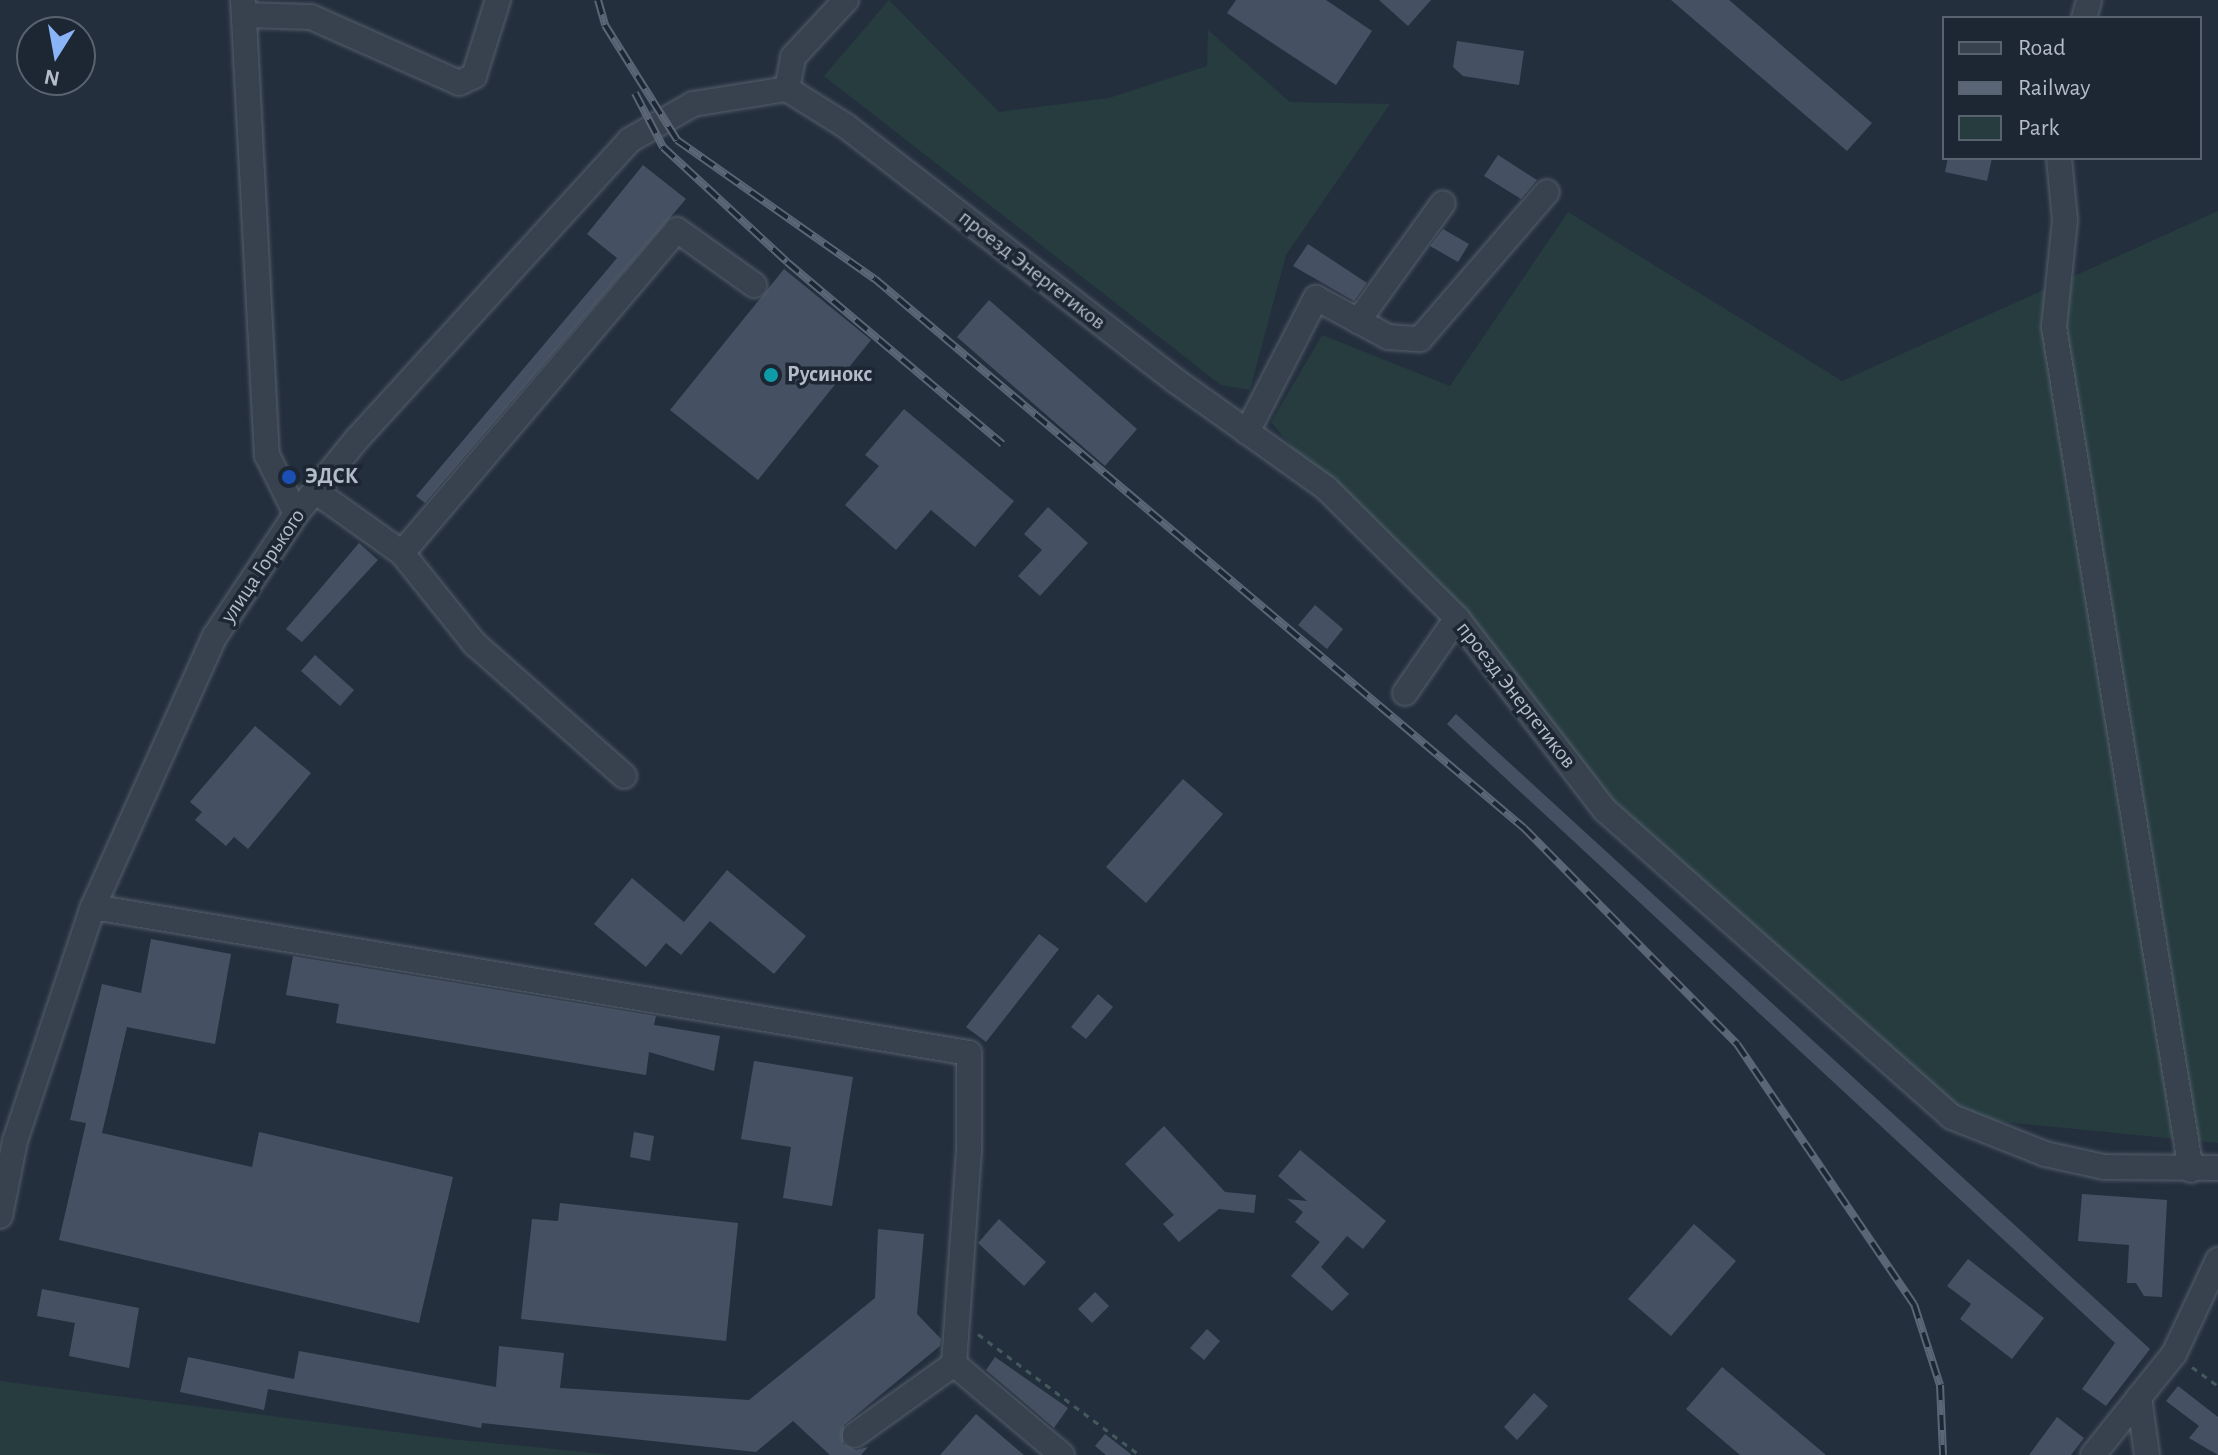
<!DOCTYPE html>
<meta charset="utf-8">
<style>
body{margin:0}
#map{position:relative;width:2218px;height:1455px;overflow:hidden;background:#242f3e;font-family:"Alegreya Sans",sans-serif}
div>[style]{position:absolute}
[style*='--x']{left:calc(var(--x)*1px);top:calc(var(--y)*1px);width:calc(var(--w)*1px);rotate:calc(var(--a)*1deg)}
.green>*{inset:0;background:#263c3f}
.building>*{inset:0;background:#455162}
.path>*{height:3px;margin-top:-1.5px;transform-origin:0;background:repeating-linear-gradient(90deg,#44595c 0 6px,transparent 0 12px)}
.roads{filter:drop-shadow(0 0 2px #565f6c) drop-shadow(0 0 2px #565f6c)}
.minor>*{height:24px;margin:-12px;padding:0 12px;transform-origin:12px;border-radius:12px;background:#38414e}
.rail>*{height:8px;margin-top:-4px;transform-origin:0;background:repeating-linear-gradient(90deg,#1d2633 0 15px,#5a6575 0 30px);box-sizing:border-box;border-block:2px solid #5a6575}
.dots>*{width:22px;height:22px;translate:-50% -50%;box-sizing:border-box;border:4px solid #1d2633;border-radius:50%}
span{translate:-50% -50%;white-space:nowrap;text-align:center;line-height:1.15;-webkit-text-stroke:7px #1d2633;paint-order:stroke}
.street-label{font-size:22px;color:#b4bcc9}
.poi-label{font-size:22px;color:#b4bcc9;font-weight:700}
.left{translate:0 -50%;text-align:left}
.legend{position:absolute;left:1942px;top:16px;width:260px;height:144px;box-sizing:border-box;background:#1d2633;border:2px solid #59626f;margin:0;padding:10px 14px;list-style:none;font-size:24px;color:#b4bcc9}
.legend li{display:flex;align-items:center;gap:16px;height:40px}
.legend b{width:40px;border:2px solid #59626f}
.north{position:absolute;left:16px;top:16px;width:80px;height:80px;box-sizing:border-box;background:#1d2633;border:2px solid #59626f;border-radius:50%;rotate:191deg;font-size:22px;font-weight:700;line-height:32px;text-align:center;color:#b4bcc9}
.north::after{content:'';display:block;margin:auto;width:28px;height:36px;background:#8ab4f8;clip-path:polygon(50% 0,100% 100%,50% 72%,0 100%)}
</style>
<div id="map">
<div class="green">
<div style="clip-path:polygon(889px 0,999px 112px,1109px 98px,1207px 66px,1208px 30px,1290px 102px,1390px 104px,1286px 255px,1250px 390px,1221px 385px,824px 76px)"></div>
<div style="clip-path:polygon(2218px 211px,2218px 1143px,1952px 1117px,1605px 810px,1457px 618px,1326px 488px,1271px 422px,1322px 335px,1450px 386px,1568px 212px,1842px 381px)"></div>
<div style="clip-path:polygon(0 1381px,450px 1439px,615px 1455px,0 1455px)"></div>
</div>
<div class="building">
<div style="clip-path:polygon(1236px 0,1326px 0,1372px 31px,1336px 85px,1227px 13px)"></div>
<div style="clip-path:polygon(1379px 0,1431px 0,1408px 26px)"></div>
<div style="clip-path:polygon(1671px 0,1729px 0,1872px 123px,1847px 151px)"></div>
<div style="clip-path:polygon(1457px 41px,1524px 51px,1519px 85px,1463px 76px,1453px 67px)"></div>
<div style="clip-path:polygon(1498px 155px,1537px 180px,1521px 199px,1484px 176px)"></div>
<div style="clip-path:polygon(1948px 158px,1992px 158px,1987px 181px,1945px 172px)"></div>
<div style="clip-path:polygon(643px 165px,686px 199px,425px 503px,416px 496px,617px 258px,587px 234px)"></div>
<div style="clip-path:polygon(1443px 229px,1469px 244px,1458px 262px,1430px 246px)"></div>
<div style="clip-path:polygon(1308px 244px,1367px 283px,1354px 301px,1293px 266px)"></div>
<div style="clip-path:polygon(784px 269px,871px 340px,758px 480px,670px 410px)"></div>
<div style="clip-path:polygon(989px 300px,1137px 429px,1105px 466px,957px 337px)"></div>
<div style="clip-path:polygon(904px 409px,1014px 501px,975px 547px,931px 510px,896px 550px,845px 505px,879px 466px,865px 455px)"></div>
<div style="clip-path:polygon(1048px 507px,1088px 543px,1040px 596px,1018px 576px,1042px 550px,1024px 534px)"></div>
<div style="clip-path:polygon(359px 543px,378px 560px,302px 642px,286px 629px)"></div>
<div style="clip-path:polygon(1315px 605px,1343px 629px,1327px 649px,1298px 625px)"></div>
<div style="clip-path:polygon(315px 655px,354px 690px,340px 706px,301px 671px)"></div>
<div style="clip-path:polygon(1456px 714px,2150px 1349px,2106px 1406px,2082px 1389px,2115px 1343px,1447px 724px)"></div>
<div style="clip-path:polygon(255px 726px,311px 773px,248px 849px,234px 837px,226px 846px,195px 820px,202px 812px,190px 802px)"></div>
<div style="clip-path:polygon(1183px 779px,1223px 814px,1146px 903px,1106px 867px)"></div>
<div style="clip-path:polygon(727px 870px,806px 936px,774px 974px,710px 921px,681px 955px,666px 943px,646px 967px,594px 924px,632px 878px,684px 922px)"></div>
<div style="clip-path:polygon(1039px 934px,1059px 949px,986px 1042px,966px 1027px)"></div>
<div style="clip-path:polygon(151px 939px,231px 954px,215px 1044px,127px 1027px,102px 1133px,252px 1167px,259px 1132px,453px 1177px,419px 1323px,59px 1240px,86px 1123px,70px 1120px,102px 984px,141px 993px)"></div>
<div style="clip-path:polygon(293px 956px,656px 1016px,654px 1025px,720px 1036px,714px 1071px,649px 1052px,646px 1075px,336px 1023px,339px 1004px,286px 995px)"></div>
<div style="clip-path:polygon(1098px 994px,1113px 1007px,1086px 1039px,1071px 1027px)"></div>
<div style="clip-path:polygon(754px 1061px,853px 1077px,832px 1206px,783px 1198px,791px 1147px,741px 1139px)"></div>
<div style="clip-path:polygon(1164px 1126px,1225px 1192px,1256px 1195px,1254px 1213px,1219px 1209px,1179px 1242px,1163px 1224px,1174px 1215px,1125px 1164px)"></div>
<div style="clip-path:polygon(634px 1132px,654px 1136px,650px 1161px,630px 1157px)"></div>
<div style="clip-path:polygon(1300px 1150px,1386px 1221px,1363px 1249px,1347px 1236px,1321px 1267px,1349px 1294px,1332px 1311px,1291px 1276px,1320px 1242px,1295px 1222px,1303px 1212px,1287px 1199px,1307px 1201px,1278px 1176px)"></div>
<div style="clip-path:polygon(2082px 1194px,2167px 1200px,2162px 1297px,2144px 1296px,2136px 1283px,2127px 1283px,2129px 1245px,2078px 1241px)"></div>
<div style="clip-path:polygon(560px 1203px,738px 1223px,726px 1341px,521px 1319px,532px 1219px,558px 1221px)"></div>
<div style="clip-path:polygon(999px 1219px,1046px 1262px,1024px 1286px,978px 1243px)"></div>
<div style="clip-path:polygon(1694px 1224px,1736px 1261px,1671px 1336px,1628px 1299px)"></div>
<div style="clip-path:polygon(878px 1229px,924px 1234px,917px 1314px,941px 1339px,940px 1346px,844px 1425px,843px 1444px,856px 1450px,868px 1447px,861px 1455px,830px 1455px,793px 1421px,756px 1452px,482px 1423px,481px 1428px,268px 1389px,264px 1410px,180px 1392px,188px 1357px,294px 1379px,299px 1351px,496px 1387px,499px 1346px,564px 1353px,560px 1388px,749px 1400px,875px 1298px)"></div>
<div style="clip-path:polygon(1968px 1259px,2044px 1318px,2012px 1359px,1960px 1319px,1971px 1304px,1947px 1286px)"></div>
<div style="clip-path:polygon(42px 1289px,139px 1308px,129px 1368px,69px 1356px,75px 1323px,37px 1316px)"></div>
<div style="clip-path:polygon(1095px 1292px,1109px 1306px,1092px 1323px,1078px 1309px)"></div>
<div style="clip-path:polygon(1207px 1329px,1220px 1341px,1204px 1360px,1190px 1348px)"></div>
<div style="clip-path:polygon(995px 1357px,1068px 1408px,1054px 1428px,986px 1370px)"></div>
<div style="clip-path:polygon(1722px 1367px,1826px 1455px,1740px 1455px,1686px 1409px)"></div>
<div style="clip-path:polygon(2178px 1386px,2218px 1417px,2218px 1455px,2189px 1438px,2199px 1426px,2166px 1401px)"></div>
<div style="clip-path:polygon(1534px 1393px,1548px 1406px,1517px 1440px,1504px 1427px)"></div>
<div style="clip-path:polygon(976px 1414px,1024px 1455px,940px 1455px)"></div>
<div style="clip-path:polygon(2057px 1417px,2084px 1438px,2071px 1455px,2029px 1455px)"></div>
<div style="clip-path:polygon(1105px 1434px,1132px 1455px,1106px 1455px,1095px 1446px)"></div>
</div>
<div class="path">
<div style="--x:978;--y:1334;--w:202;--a:36.8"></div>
<div style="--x:2192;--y:1367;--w:32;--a:36"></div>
</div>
<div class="roads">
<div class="minor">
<div style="--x:243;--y:0;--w:456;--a:87"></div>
<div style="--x:267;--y:455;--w:66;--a:63.8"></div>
<div style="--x:244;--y:15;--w:67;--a:1.7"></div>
<div style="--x:311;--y:17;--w:162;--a:24"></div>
<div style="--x:459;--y:83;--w:17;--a:-25"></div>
<div style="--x:474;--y:76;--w:80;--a:-72.5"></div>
<div style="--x:2084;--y:18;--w:19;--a:-74"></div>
<div style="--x:787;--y:89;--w:33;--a:-79"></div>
<div style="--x:793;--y:57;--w:78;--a:-47.1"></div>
<div style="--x:2059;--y:158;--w:62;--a:84.5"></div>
<div style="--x:2065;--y:220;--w:108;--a:95.9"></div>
<div style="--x:2054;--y:327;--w:854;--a:80.77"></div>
<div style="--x:1358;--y:321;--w:145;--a:-54.2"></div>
<div style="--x:1247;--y:432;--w:151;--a:-62.8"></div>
<div style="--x:1316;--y:298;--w:82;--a:28.4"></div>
<div style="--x:1388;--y:337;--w:32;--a:4"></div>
<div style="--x:1420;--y:339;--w:194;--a:-49.2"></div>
<div style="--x:315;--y:491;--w:107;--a:35.5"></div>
<div style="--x:402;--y:553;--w:424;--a:-49.6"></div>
<div style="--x:677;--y:230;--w:95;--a:35.5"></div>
<div style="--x:402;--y:553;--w:117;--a:51.3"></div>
<div style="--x:475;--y:644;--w:199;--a:41.5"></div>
<div style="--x:1405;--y:693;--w:91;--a:-55.3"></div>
<div style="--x:93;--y:907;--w:888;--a:9.46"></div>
<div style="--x:969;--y:1053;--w:97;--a:90"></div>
<div style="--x:969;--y:1150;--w:215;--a:94"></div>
<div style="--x:954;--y:1364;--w:122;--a:144.4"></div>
<div style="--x:0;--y:1216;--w:76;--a:-78.7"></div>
<div style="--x:15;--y:1141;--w:247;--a:-71.6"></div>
<div style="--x:93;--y:907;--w:297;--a:-65.8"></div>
<div style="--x:215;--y:636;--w:146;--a:-56.4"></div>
<div style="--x:296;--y:514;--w:97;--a:-50.9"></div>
<div style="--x:357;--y:439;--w:405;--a:-47.6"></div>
<div style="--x:630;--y:140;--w:73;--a:-29.7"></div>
<div style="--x:693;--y:104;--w:95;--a:-9.1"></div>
<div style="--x:787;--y:89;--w:70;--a:32.1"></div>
<div style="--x:846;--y:126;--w:417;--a:37.7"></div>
<div style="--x:1176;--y:381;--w:184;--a:35.5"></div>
<div style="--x:1326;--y:488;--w:185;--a:44.8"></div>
<div style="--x:1457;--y:618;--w:242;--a:52.4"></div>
<div style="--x:1605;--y:810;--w:463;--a:41.5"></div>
<div style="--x:1952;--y:1117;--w:100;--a:21.7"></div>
<div style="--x:2045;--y:1154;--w:60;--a:12.4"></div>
<div style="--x:2104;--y:1167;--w:114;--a:0.5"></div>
<div style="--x:954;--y:1364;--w:141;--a:40.1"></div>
<div style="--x:2139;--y:1397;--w:59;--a:82.1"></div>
<div style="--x:2093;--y:1455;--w:129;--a:-51.3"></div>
<div style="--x:2174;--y:1354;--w:104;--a:-64.9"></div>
</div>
</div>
<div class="rail">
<div style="--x:598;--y:0;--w:26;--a:74"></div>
<div style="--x:605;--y:25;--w:136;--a:57.9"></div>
<div style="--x:677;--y:140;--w:242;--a:35.1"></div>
<div style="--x:875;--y:279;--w:850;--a:40.23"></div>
<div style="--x:1524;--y:828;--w:303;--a:45.4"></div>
<div style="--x:1737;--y:1044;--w:315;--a:55.8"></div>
<div style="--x:1914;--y:1304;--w:85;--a:72.2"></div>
<div style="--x:1940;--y:1385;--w:70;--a:87.5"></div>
<div style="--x:635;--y:93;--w:61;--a:62.6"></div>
<div style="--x:663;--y:147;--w:169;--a:42.8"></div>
<div style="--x:787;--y:262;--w:282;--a:40.2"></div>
</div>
<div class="dots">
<div style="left:771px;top:375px;background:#0f9aa8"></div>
<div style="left:289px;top:477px;background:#1a4fb4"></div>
</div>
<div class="street-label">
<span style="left:1032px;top:270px;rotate:38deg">проезд Энергетиков</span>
<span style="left:263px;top:566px;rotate:-56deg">улица Горького</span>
<span style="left:1516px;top:695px;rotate:52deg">проезд Энергетиков</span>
</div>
<div class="poi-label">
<span class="left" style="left:787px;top:375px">Русинокс</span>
<span class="left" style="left:305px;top:477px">ЭДСК</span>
</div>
<ul class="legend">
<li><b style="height:10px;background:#38414e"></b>Road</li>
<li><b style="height:10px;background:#5a6575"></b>Railway</li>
<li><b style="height:22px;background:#263c3f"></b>Park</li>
</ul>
<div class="north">N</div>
</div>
